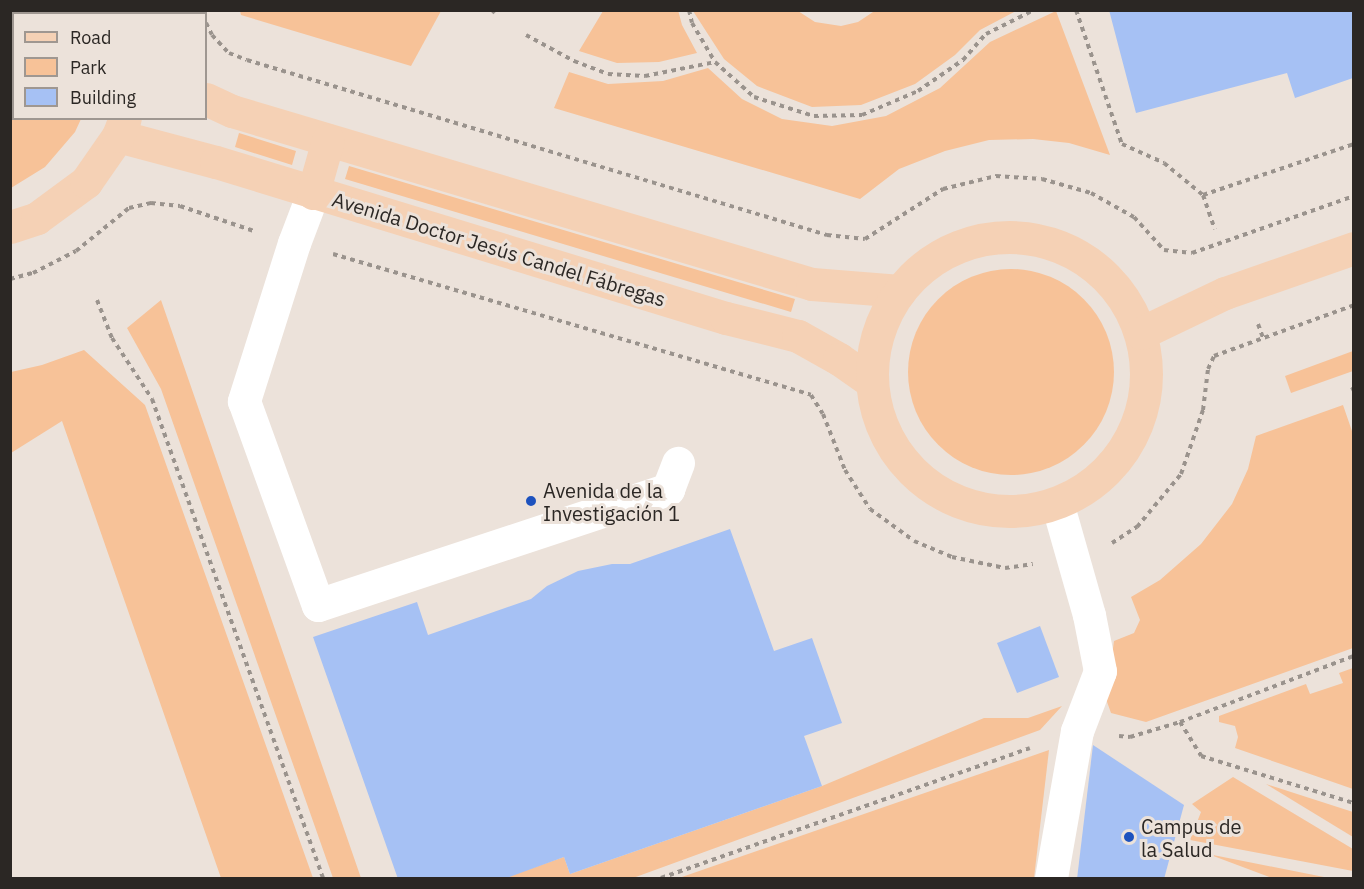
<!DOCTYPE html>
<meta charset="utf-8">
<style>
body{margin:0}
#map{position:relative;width:1364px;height:889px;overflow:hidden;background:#ece2da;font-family:"IBM Plex Sans",sans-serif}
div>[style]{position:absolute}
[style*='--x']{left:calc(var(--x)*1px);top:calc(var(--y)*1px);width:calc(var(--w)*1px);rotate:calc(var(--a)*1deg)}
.green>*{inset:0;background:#f7c298}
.round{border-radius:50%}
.building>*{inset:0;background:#a6c1f4}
.path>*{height:4px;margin-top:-2px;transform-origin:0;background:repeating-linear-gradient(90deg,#9a938d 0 4.5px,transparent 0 9px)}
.minor>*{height:33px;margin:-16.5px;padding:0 16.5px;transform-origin:16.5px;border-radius:16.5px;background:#fff}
.major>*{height:33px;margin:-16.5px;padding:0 16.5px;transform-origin:16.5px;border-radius:16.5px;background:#f5d1b5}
.major>.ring{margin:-16.5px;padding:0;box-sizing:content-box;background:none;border:33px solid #f5d1b5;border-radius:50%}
.dots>*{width:16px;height:16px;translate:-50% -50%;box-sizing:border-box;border:3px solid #ece2da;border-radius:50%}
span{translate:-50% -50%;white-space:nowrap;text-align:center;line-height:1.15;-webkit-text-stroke:6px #ece2da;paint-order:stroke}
.street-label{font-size:20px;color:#2b2724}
.poi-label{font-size:20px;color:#2b2724}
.left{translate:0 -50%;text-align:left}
.frame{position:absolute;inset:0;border:12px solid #2b2724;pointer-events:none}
.legend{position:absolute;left:12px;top:12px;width:195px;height:108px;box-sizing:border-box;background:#ece2da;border:2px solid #9f9791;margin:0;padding:8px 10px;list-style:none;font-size:18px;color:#2b2724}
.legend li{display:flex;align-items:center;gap:12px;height:30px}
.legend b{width:30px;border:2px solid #9f9791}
</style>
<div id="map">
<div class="green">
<div style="clip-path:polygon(11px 10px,88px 10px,89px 13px,14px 14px,14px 118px,81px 119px,75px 132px,45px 167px,11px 188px)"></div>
<div style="clip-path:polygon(678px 10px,682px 25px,697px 53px,659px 62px,617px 63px,579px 51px,603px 11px)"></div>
<div style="clip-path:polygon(240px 11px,240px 10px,441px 11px,411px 66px,241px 15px)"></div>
<div style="clip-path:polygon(693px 11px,798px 11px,815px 22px,841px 26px,858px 22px,873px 12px,872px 11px,1016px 11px,980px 30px,955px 55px,915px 84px,861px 105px,812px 107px,757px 86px,724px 59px)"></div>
<div style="clip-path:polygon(1056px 11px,1110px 155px,1069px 143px,1033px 139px,989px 140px,945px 151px,899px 169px,860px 199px,554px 108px,569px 72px,608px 84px,663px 81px,708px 68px,742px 99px,782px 119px,832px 126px,886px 116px,940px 88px,990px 42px)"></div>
<div style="clip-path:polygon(239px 133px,296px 151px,292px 165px,235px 147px)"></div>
<div style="clip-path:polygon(349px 166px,795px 299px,791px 312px,345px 179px)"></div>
<div class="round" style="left:908px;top:269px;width:206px;height:206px"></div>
<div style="clip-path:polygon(161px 300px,361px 878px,333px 878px,161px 389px,127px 328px)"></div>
<div style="clip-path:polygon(84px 350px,145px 405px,313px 878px,221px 878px,62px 421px,11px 453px,11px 372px,42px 365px)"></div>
<div style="clip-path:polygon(1353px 351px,1353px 371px,1291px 393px,1285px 376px)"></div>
<div style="clip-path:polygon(1343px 405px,1353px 434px,1353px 648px,1146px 722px,1111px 713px,1106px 699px,1114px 641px,1134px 633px,1140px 620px,1131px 597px,1160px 580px,1201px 544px,1232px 504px,1248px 469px,1256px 436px)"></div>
<div style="clip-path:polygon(1353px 668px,1353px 789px,1235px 748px,1238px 737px,1235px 726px,1219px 722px,1219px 716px,1306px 684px,1310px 694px,1343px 683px,1339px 673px)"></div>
<div style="clip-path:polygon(1062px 706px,1040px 730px,633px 878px,504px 878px,564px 857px,570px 874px,822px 786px,984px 718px,1028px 718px)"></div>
<div style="clip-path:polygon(1049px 750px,1034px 878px,679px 878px)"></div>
<div style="clip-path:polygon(1233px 777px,1353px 849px,1353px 871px,1190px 840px,1201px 812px,1192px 804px)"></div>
<div style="clip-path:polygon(1266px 784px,1353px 812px,1353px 837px)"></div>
<div style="clip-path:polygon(1208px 854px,1329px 878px,1272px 878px)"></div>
</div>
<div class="building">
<div style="clip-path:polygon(1109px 10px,1353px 10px,1353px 78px,1295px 98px,1287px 73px,1136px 113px)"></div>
<div style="clip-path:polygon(730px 529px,774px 651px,812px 638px,842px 723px,804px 736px,822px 786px,570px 874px,564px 857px,504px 879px,398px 879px,313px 637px,417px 602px,428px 635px,531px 599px,547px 586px,578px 571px,612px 564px,630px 564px)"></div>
<div style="clip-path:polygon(1040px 626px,1059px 677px,1017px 693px,997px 643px)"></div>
<div style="clip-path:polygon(1093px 745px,1184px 805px,1164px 879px,1077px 879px)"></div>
</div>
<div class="path">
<div style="--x:200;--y:10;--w:4;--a:76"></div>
<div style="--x:492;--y:10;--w:4;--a:45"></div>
<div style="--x:689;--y:10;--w:13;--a:77"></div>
<div style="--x:692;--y:23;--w:45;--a:59.5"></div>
<div style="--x:715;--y:62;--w:52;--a:41.9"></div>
<div style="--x:754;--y:97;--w:63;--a:17.6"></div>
<div style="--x:814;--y:116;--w:48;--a:-1.2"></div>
<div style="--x:862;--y:115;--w:61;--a:-23.2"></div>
<div style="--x:918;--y:91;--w:55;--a:-34.6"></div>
<div style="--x:963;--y:60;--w:35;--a:-49"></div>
<div style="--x:986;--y:34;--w:54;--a:-26.6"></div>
<div style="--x:1076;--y:10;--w:142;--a:71.1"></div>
<div style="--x:1122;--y:144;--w:46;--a:24.3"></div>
<div style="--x:1164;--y:163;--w:50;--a:39.4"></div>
<div style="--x:1203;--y:195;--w:159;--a:-18.7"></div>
<div style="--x:206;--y:23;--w:13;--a:63"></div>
<div style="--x:212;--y:35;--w:25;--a:47"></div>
<div style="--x:229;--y:53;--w:19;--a:21"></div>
<div style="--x:247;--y:60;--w:606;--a:16.79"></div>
<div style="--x:827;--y:235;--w:38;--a:6"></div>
<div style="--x:865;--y:239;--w:93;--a:-32.7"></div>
<div style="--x:943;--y:189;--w:55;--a:-13.8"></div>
<div style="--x:996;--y:176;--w:46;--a:3.7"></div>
<div style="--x:1042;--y:179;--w:51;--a:15.9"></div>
<div style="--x:1091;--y:193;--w:49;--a:29.2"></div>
<div style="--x:1134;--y:217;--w:45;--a:47.7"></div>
<div style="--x:1164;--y:250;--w:28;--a:6"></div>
<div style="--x:1192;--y:253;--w:172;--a:-19.4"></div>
<div style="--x:526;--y:35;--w:55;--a:28.4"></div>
<div style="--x:574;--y:61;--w:36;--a:21"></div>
<div style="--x:608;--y:74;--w:37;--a:3"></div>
<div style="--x:645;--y:76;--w:71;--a:-11.3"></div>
<div style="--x:1203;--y:195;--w:36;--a:71"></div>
<div style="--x:333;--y:254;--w:498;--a:16.4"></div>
<div style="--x:811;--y:395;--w:22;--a:58"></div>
<div style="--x:823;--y:414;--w:60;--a:68.6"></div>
<div style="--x:845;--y:470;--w:46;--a:57.3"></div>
<div style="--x:870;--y:509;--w:54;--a:36"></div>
<div style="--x:914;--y:541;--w:41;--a:22.8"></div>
<div style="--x:952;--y:557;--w:54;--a:11.7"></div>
<div style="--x:1005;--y:568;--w:28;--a:-8"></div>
<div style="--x:10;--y:279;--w:24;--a:-15"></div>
<div style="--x:33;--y:273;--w:48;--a:-27.1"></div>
<div style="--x:76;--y:251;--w:68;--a:-39.1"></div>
<div style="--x:129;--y:208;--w:23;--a:-13"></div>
<div style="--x:151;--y:203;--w:29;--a:6"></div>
<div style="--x:180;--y:206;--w:78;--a:18.7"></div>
<div style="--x:97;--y:300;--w:41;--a:68.5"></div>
<div style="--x:112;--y:338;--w:73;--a:56.7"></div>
<div style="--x:152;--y:399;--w:509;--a:70.35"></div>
<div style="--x:1258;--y:324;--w:15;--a:70"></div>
<div style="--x:1352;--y:387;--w:4;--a:63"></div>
<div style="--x:1112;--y:543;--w:30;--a:-33"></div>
<div style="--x:1137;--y:527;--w:69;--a:-50.3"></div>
<div style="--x:1181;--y:474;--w:68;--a:-71"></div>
<div style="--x:1203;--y:410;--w:41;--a:-83"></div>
<div style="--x:1208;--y:369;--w:14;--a:-65"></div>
<div style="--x:1214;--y:356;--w:149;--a:-20"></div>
<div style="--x:1180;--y:722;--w:186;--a:-20.8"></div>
<div style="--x:1119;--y:736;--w:11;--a:5"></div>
<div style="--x:1130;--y:737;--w:52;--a:-16.7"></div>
<div style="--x:1180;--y:722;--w:40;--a:58"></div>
<div style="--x:1201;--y:756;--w:160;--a:17.1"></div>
<div style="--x:661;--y:878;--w:391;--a:-19.4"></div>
</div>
<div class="minor">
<div style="--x:313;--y:193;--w:53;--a:110.8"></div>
<div style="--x:294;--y:243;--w:166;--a:107.6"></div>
<div style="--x:244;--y:401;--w:217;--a:70.1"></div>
<div style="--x:318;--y:605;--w:369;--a:-18.3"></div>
<div style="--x:668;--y:489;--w:28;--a:-69"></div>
<div style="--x:1051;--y:878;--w:149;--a:-80"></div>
<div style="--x:1077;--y:731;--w:64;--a:-69"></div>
<div style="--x:1100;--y:671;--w:57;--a:-101.1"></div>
<div style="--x:1089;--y:615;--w:116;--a:-105.9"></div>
</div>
<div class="major">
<div style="--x:126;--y:10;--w:4;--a:76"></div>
<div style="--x:206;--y:99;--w:29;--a:25"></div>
<div style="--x:232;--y:111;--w:605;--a:16.61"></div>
<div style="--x:812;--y:284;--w:88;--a:4.5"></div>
<div style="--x:118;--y:136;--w:101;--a:14.9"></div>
<div style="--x:216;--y:162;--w:533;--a:17.01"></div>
<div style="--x:726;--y:318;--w:74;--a:14"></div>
<div style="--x:798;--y:336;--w:47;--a:29.3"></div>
<div style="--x:839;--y:359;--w:40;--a:34.9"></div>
<div style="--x:313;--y:193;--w:55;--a:-74.2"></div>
<div style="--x:10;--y:227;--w:28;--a:-18"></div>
<div style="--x:37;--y:218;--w:61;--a:-36.3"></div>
<div style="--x:86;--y:182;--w:56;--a:-55.2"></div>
<div style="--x:118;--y:136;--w:19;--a:-69"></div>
<div class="ring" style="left:872px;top:237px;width:241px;height:241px"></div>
<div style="--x:1141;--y:333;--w:93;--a:-25.5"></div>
<div style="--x:1225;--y:293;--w:137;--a:-19.2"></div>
</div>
<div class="dots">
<div style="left:531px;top:501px;background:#1d52be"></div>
<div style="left:1129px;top:837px;background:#1d52be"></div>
</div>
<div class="street-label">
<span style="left:499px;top:249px;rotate:17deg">Avenida Doctor Jesús Candel Fábregas</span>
</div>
<div class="poi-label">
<span class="left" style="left:543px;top:502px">Avenida de la<br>Investigación 1</span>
<span class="left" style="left:1141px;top:838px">Campus de<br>la Salud</span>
</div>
<div class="frame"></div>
<ul class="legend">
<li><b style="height:8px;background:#f5d1b5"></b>Road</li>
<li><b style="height:16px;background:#f7c298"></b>Park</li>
<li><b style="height:16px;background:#a6c1f4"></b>Building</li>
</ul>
</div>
